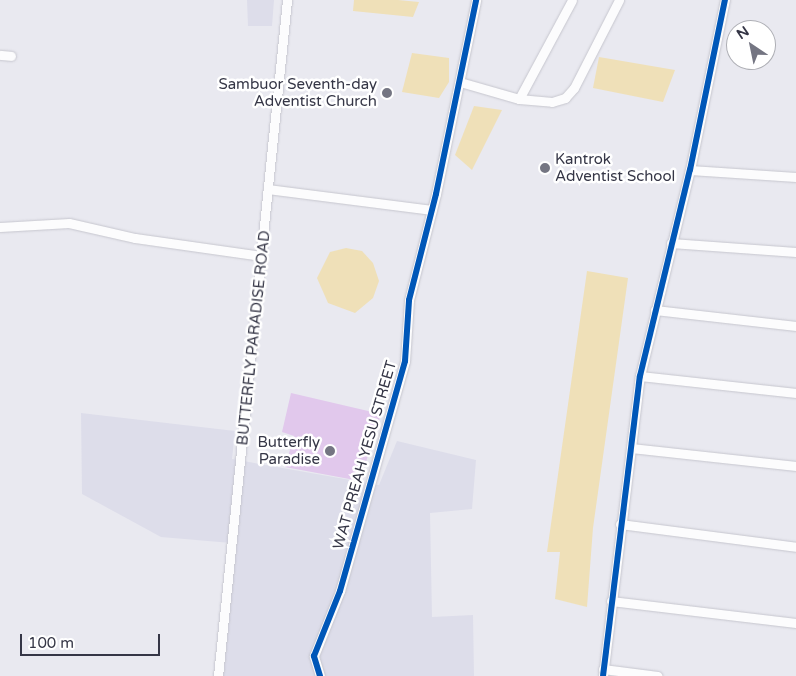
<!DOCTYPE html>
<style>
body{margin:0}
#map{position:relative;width:796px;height:676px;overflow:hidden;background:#e9e9f0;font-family:"Varela Round",sans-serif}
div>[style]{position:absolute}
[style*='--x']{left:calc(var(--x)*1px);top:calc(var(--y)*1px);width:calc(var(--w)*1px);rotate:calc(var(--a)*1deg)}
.residential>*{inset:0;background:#ddddea}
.green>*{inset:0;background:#e1c8ec}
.water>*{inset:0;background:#efe0b8}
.roads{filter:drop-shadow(0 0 1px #c6c6ce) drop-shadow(0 0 1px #c6c6ce)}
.street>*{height:9px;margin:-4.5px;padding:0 4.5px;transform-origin:4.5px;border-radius:4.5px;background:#fcfcfd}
.cycleway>*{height:6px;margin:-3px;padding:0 3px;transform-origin:3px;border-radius:3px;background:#0057b8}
.dots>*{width:14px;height:14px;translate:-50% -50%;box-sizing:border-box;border:2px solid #fff;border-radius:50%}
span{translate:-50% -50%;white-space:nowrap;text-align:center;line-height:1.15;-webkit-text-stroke:5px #fff;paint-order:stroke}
.poi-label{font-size:15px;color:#353646}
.right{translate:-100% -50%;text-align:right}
.left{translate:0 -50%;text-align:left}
.street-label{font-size:15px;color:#353646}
.north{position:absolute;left:726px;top:20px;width:50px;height:50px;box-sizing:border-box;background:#fff;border:1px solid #aeafb5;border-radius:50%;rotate:326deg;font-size:14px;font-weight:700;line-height:20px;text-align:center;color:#353646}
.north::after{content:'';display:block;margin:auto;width:18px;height:22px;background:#747582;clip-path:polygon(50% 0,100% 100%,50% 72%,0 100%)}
.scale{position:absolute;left:20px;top:634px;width:140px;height:22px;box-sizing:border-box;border:2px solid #353646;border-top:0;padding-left:6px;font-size:15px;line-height:18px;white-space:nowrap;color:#353646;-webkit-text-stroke:4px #fff;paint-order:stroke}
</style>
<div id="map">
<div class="residential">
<div style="clip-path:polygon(247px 0,274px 0,272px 26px,248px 26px)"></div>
<div style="clip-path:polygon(81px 413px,235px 431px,232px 459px,379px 485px,397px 441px,476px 460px,472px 509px,430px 513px,432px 617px,473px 615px,474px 676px,217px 676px,231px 543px,161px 537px,82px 494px)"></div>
</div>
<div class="green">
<div style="clip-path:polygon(291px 393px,381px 414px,360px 481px,285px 467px,294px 436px,282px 432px)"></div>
</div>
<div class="water">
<div style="clip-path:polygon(354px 0,398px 0,419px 2px,413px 17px,353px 11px)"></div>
<div style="clip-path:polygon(412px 53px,449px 58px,449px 82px,439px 98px,402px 92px)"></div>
<div style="clip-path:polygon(599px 57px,675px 70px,663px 102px,593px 88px)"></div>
<div style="clip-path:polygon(474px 106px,502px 110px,472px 170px,455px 155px)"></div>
<div style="clip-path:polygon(346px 248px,362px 251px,373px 263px,379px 281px,373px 298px,355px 313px,328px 303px,317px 278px,330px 252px)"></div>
<div style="clip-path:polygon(587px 271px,628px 278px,593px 528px,587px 607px,555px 599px,560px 552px,547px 552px)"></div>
</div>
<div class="roads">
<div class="street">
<div style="--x:0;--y:55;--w:11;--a:5"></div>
<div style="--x:460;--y:82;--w:61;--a:16.1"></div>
<div style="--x:519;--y:99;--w:112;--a:-61.8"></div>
<div style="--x:519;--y:99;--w:33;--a:5"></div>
<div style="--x:552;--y:102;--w:14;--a:-17"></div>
<div style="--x:565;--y:98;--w:13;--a:-48"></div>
<div style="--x:574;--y:88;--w:99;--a:-62.9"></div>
<div style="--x:690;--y:170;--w:106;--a:3.8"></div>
<div style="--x:268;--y:189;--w:165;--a:7.3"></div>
<div style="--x:0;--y:227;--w:69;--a:-3.3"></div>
<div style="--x:69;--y:223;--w:68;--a:12.8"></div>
<div style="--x:135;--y:238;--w:128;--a:8.1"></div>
<div style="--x:671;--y:243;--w:125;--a:4.1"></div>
<div style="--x:655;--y:310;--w:142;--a:6.5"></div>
<div style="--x:640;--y:376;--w:157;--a:6.2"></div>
<div style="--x:631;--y:448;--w:166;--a:6.2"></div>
<div style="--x:620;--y:524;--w:177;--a:7.4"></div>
<div style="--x:611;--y:601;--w:186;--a:6.8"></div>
<div style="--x:603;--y:669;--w:55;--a:7.3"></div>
<div style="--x:218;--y:676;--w:680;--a:-84.17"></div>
<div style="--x:320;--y:676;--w:21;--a:-107"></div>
<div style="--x:314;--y:656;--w:70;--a:-68.2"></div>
<div style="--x:340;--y:591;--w:239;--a:-74.2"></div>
<div style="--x:405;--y:361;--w:61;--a:-86.2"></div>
<div style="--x:409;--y:300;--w:109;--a:-75.7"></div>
<div style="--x:436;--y:194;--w:198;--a:-78.3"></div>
<div style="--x:603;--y:676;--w:302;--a:-83"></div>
<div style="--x:640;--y:376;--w:212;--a:-76.4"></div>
<div style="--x:690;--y:170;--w:174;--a:-78.4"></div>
</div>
</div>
<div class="cycleway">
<div style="--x:320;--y:676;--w:21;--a:-107"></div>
<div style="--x:314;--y:656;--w:70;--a:-68.2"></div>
<div style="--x:340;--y:591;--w:239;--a:-74.2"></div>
<div style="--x:405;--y:361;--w:61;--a:-86.2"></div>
<div style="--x:409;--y:300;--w:109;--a:-75.7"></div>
<div style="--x:436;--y:194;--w:198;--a:-78.3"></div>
<div style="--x:603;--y:676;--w:302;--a:-83"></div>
<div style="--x:640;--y:376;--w:212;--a:-76.4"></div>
<div style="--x:690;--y:170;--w:174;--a:-78.4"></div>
</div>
<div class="dots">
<div style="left:387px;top:93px;background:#747582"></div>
<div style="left:545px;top:168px;background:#747582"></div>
<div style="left:330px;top:451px;background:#747582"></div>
</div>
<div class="poi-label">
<span class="right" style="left:377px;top:93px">Sambuor Seventh-day<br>Adventist Church</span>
<span class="left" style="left:555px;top:168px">Kantrok<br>Adventist School</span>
<span class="right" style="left:320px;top:451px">Butterfly<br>Paradise</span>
</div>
<div class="street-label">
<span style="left:254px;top:338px;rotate:-84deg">BUTTERFLY PARADISE ROAD</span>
<span style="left:365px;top:455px;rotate:-74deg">WAT PREAH YESU STREET</span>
</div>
<div class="north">N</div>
<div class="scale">100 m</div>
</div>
